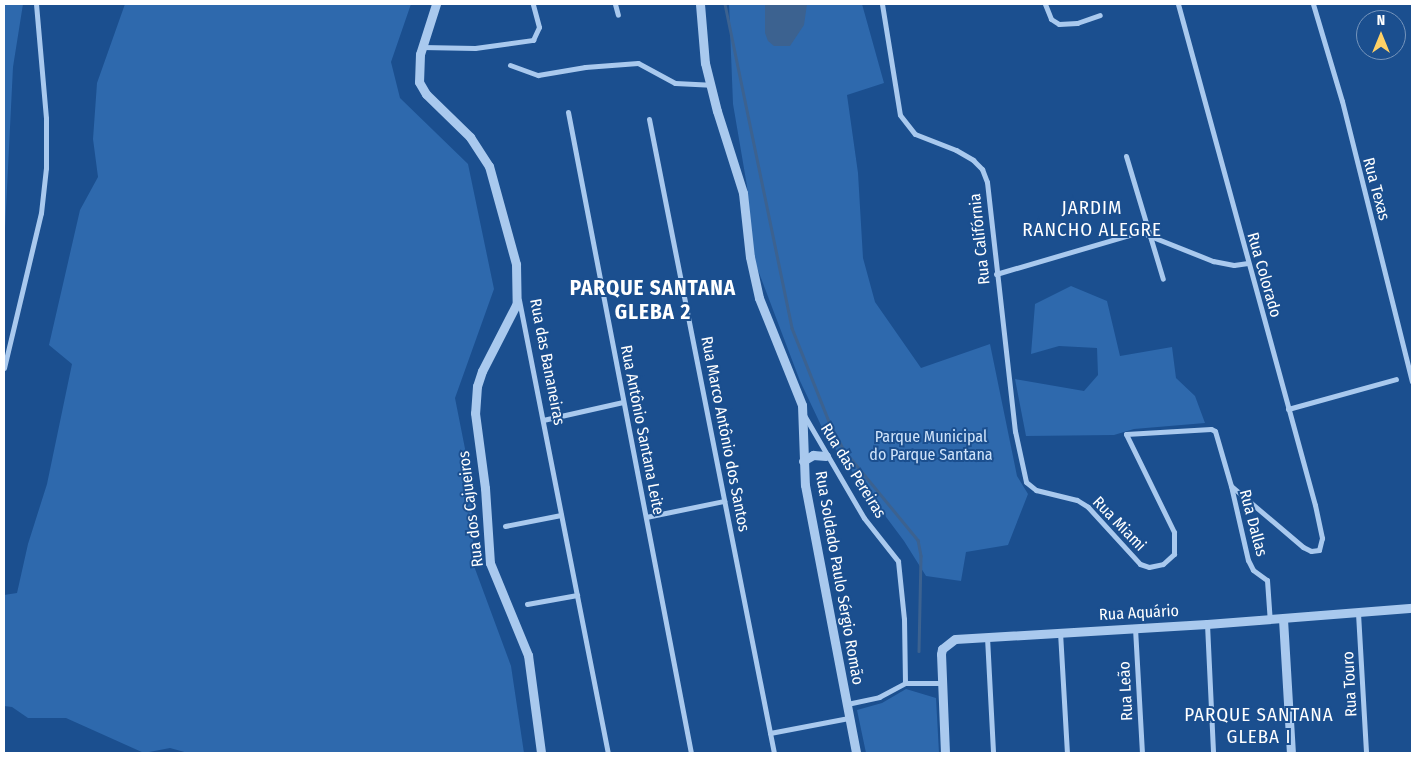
<!DOCTYPE html>
<meta charset="utf-8">
<style>
body{margin:0}
#map{position:relative;width:1416px;height:757px;overflow:hidden;background:#1b4f8f;font-family:"Fira Sans Condensed",sans-serif}
div>[style]{position:absolute}
[style*='--x']{left:calc(var(--x)*1px);top:calc(var(--y)*1px);width:calc(var(--w)*1px);rotate:calc(var(--a)*1deg)}
.green>*{inset:0;background:#2e69ad}
.water>*{inset:0;background:#3c6290}
.stream>*{height:2.5px;margin:-1.25px;padding:0 1.25px;transform-origin:1.25px;border-radius:1.25px;background:#3c6290}
.minor>*{height:5px;margin:-2.5px;padding:0 2.5px;transform-origin:2.5px;border-radius:2.5px;background:#a9c9ee}
.tertiary>*{height:9px;margin:-4.5px;padding:0 4.5px;transform-origin:4.5px;border-radius:4.5px;background:#a9c9ee}
span{translate:-50% -50%;white-space:nowrap;text-align:center;line-height:1.15;-webkit-text-stroke:4px #1b4f8f;paint-order:stroke}
.street-label{font-size:16px;color:#fff}
.park-label{font-size:16px;color:#cfe3fa}
.quarter-label{font-size:19px;color:#fff;letter-spacing:1px}
.district-label{font-size:21px;color:#fff;font-weight:700;letter-spacing:1px}
.frame{position:absolute;inset:0;border:5px solid #fff;pointer-events:none}
.north{position:absolute;left:1356px;top:10px;width:50px;height:50px;box-sizing:border-box;background:#1b4f8f;border:1px solid #7695bc;border-radius:50%;rotate:0deg;font-size:14px;font-weight:700;line-height:20px;text-align:center;color:#fff}
.north::after{content:'';display:block;margin:auto;width:18px;height:22px;background:#ffd166;clip-path:polygon(50% 0,100% 100%,50% 72%,0 100%)}
</style>
<div id="map">
<div class="green">
<div style="clip-path:polygon(4px 4px,23px 4px,13px 67px,4px 249px)"></div>
<div style="clip-path:polygon(125px 4px,411px 4px,391px 62px,400px 98px,468px 164px,494px 289px,455px 398px,470px 474px,474px 566px,511px 666px,524px 753px,188px 753px,170px 748px,144px 753px,66px 718px,28px 718px,12px 707px,4px 706px,4px 595px,17px 593px,28px 544px,47px 484px,72px 364px,49px 345px,80px 210px,98px 177px,93px 139px,97px 83px)"></div>
<div style="clip-path:polygon(729px 4px,862px 4px,884px 83px,847px 95px,858px 173px,863px 258px,875px 302px,921px 368px,990px 344px,1017px 476px,1028px 494px,1008px 545px,966px 552px,961px 581px,926px 576px,904px 541px,827px 438px,800px 381px,753px 257px,747px 186px,733px 104px)"></div>
<div style="clip-path:polygon(1071px 286px,1107px 301px,1120px 356px,1172px 347px,1176px 378px,1195px 396px,1205px 423px,1134px 429px,1114px 435px,1026px 436px,1015px 379px,1084px 391px,1098px 375px,1097px 348px,1059px 346px,1031px 354px,1035px 304px)"></div>
<div style="clip-path:polygon(906px 689px,936px 698px,939px 753px,866px 753px,857px 710px,882px 703px)"></div>
</div>
<div class="water">
<div style="clip-path:polygon(765px 4px,807px 4px,804px 25px,790px 46px,774px 46px,768px 41px,765px 33px)"></div>
</div>
<div class="stream">
<div style="--x:725;--y:4;--w:331;--a:78.3"></div>
<div style="--x:792;--y:328;--w:103;--a:68.4"></div>
<div style="--x:830;--y:424;--w:30;--a:62"></div>
<div style="--x:844;--y:450;--w:117;--a:50.6"></div>
<div style="--x:918;--y:540;--w:16;--a:79"></div>
<div style="--x:921;--y:556;--w:95;--a:91.2"></div>
</div>
<div class="minor">
<div style="--x:615;--y:4;--w:11;--a:75"></div>
<div style="--x:882;--y:4;--w:112;--a:80.8"></div>
<div style="--x:900;--y:115;--w:24;--a:52"></div>
<div style="--x:915;--y:134;--w:44;--a:21.3"></div>
<div style="--x:956;--y:150;--w:20;--a:30"></div>
<div style="--x:973;--y:160;--w:13;--a:45"></div>
<div style="--x:982;--y:169;--w:14;--a:69"></div>
<div style="--x:987;--y:182;--w:251;--a:83.6"></div>
<div style="--x:1015;--y:431;--w:52;--a:77.8"></div>
<div style="--x:1026;--y:482;--w:13;--a:39"></div>
<div style="--x:1036;--y:490;--w:42;--a:13.7"></div>
<div style="--x:1077;--y:500;--w:13;--a:32"></div>
<div style="--x:1088;--y:507;--w:77;--a:47.6"></div>
<div style="--x:1140;--y:564;--w:9;--a:18"></div>
<div style="--x:1149;--y:567;--w:14;--a:-12"></div>
<div style="--x:1163;--y:564;--w:15;--a:-42"></div>
<div style="--x:1174;--y:554;--w:22;--a:-90"></div>
<div style="--x:1174;--y:532;--w:109;--a:-116.1"></div>
<div style="--x:1126;--y:434;--w:85;--a:-3.4"></div>
<div style="--x:1211;--y:429;--w:4;--a:27"></div>
<div style="--x:1215;--y:431;--w:57;--a:73.8"></div>
<div style="--x:1231;--y:486;--w:76;--a:77.1"></div>
<div style="--x:1248;--y:560;--w:11;--a:63"></div>
<div style="--x:1253;--y:570;--w:17;--a:36"></div>
<div style="--x:1267;--y:580;--w:39;--a:86"></div>
<div style="--x:1045;--y:4;--w:16;--a:68"></div>
<div style="--x:1051;--y:19;--w:9;--a:32"></div>
<div style="--x:1059;--y:24;--w:18;--a:-3"></div>
<div style="--x:1077;--y:23;--w:24;--a:-19"></div>
<div style="--x:1178;--y:4;--w:519;--a:74.71"></div>
<div style="--x:1315;--y:505;--w:34;--a:78"></div>
<div style="--x:1322;--y:538;--w:12;--a:104"></div>
<div style="--x:1319;--y:550;--w:8;--a:173"></div>
<div style="--x:1311;--y:551;--w:9;--a:-153"></div>
<div style="--x:1303;--y:547;--w:94;--a:-139.7"></div>
<div style="--x:1313;--y:4;--w:101;--a:73.4"></div>
<div style="--x:1342;--y:101;--w:289;--a:76"></div>
<div style="--x:422;--y:47;--w:53;--a:1.1"></div>
<div style="--x:475;--y:48;--w:59;--a:-7.9"></div>
<div style="--x:533;--y:40;--w:14;--a:-65"></div>
<div style="--x:539;--y:27;--w:24;--a:-105"></div>
<div style="--x:510;--y:65;--w:30;--a:20"></div>
<div style="--x:538;--y:75;--w:48;--a:-9.7"></div>
<div style="--x:585;--y:67;--w:53;--a:-4.3"></div>
<div style="--x:638;--y:63;--w:42;--a:28.4"></div>
<div style="--x:675;--y:83;--w:35;--a:3"></div>
<div style="--x:568;--y:112;--w:653;--a:79.14"></div>
<div style="--x:649;--y:119;--w:646;--a:78.85"></div>
<div style="--x:1126;--y:156;--w:128;--a:73.3"></div>
<div style="--x:996;--y:274;--w:150;--a:-16.3"></div>
<div style="--x:1140;--y:232;--w:79;--a:21.7"></div>
<div style="--x:1213;--y:261;--w:21;--a:11"></div>
<div style="--x:1234;--y:265;--w:14;--a:-8"></div>
<div style="--x:519;--y:300;--w:462;--a:78.9"></div>
<div style="--x:4;--y:368;--w:159;--a:-76.6"></div>
<div style="--x:41;--y:213;--w:45;--a:-83.7"></div>
<div style="--x:46;--y:168;--w:50;--a:-90"></div>
<div style="--x:46;--y:118;--w:114;--a:-95"></div>
<div style="--x:1288;--y:409;--w:112;--a:-15.5"></div>
<div style="--x:804;--y:415;--w:119;--a:59.8"></div>
<div style="--x:864;--y:518;--w:55;--a:51.7"></div>
<div style="--x:898;--y:561;--w:58;--a:84.1"></div>
<div style="--x:904;--y:619;--w:64;--a:89.1"></div>
<div style="--x:543;--y:420;--w:82;--a:-12.7"></div>
<div style="--x:646;--y:517;--w:80;--a:-11.6"></div>
<div style="--x:505;--y:526;--w:57;--a:-11.1"></div>
<div style="--x:527;--y:604;--w:51;--a:-10.2"></div>
<div style="--x:1358;--y:613;--w:140;--a:86.7"></div>
<div style="--x:1207;--y:624;--w:129;--a:87.3"></div>
<div style="--x:1135;--y:628;--w:125;--a:86.8"></div>
<div style="--x:1060;--y:632;--w:121;--a:86.7"></div>
<div style="--x:987;--y:637;--w:116;--a:87"></div>
<div style="--x:847;--y:704;--w:33;--a:-12"></div>
<div style="--x:879;--y:697;--w:30;--a:-28"></div>
<div style="--x:905;--y:683;--w:36;--a:0"></div>
<div style="--x:770;--y:733;--w:80;--a:-10.8"></div>
</div>
<div class="tertiary">
<div style="--x:436;--y:4;--w:52;--a:107.7"></div>
<div style="--x:420;--y:54;--w:28;--a:92"></div>
<div style="--x:419;--y:82;--w:14;--a:60"></div>
<div style="--x:426;--y:94;--w:62;--a:44.3"></div>
<div style="--x:470;--y:137;--w:35;--a:57"></div>
<div style="--x:489;--y:166;--w:102;--a:74.6"></div>
<div style="--x:516;--y:264;--w:39;--a:89"></div>
<div style="--x:517;--y:303;--w:76;--a:117.2"></div>
<div style="--x:482;--y:371;--w:16;--a:108"></div>
<div style="--x:477;--y:386;--w:27;--a:94"></div>
<div style="--x:475;--y:413;--w:76;--a:82.4"></div>
<div style="--x:485;--y:488;--w:75;--a:86.2"></div>
<div style="--x:490;--y:563;--w:100;--a:67.6"></div>
<div style="--x:528;--y:655;--w:99;--a:82.4"></div>
<div style="--x:700;--y:4;--w:59;--a:85.2"></div>
<div style="--x:705;--y:63;--w:49;--a:76"></div>
<div style="--x:717;--y:111;--w:86;--a:72.4"></div>
<div style="--x:743;--y:193;--w:64;--a:83.8"></div>
<div style="--x:750;--y:257;--w:42;--a:77.6"></div>
<div style="--x:759;--y:298;--w:115;--a:68.1"></div>
<div style="--x:802;--y:405;--w:80;--a:87.9"></div>
<div style="--x:805;--y:485;--w:273;--a:79.2"></div>
<div style="--x:803;--y:461;--w:12;--a:-31"></div>
<div style="--x:813;--y:455;--w:13;--a:4"></div>
<div style="--x:1283;--y:619;--w:134;--a:86.6"></div>
<div style="--x:945;--y:753;--w:99;--a:-92.3"></div>
<div style="--x:941;--y:654;--w:5;--a:-79"></div>
<div style="--x:942;--y:649;--w:16;--a:-38"></div>
<div style="--x:955;--y:639;--w:252;--a:-3.4"></div>
<div style="--x:1207;--y:624;--w:206;--a:-4.5"></div>
</div>
<div class="street-label">
<span style="left:1376px;top:189px;rotate:75deg">Rua Texas</span>
<span style="left:980px;top:239px;rotate:-96deg">Rua Califórnia</span>
<span style="left:1264px;top:275px;rotate:74deg">Rua Colorado</span>
<span style="left:547px;top:362px;rotate:79deg">Rua das Bananeiras</span>
<span style="left:642px;top:430px;rotate:79deg">Rua Antônio Santana Leite</span>
<span style="left:725px;top:434px;rotate:79deg">Rua Marco Antônio dos Santos</span>
<span style="left:853px;top:471px;rotate:58deg">Rua das Pereiras</span>
<span style="left:471px;top:509px;rotate:-97deg">Rua dos Cajueiros</span>
<span style="left:1253px;top:523px;rotate:75deg">Rua Dallas</span>
<span style="left:1119px;top:524px;rotate:46deg">Rua Miami</span>
<span style="left:839px;top:578px;rotate:80deg">Rua Soldado Paulo Sérgio Romão</span>
<span style="left:1139px;top:613px;rotate:-3deg">Rua Aquário</span>
<span style="left:1350px;top:684px;rotate:-93deg">Rua Touro</span>
<span style="left:1126px;top:691px;rotate:-93deg">Rua Leão</span>
</div>
<div class="park-label">
<span style="left:931px;top:446px">Parque Municipal<br>do Parque Santana</span>
</div>
<div class="quarter-label">
<span style="left:1092px;top:219px">JARDIM<br>RANCHO ALEGRE</span>
<span style="left:1259px;top:726px">PARQUE SANTANA<br>GLEBA I</span>
</div>
<div class="district-label">
<span style="left:653px;top:300px">PARQUE SANTANA<br>GLEBA 2</span>
</div>
<div class="frame"></div>
<div class="north">N</div>
</div>
